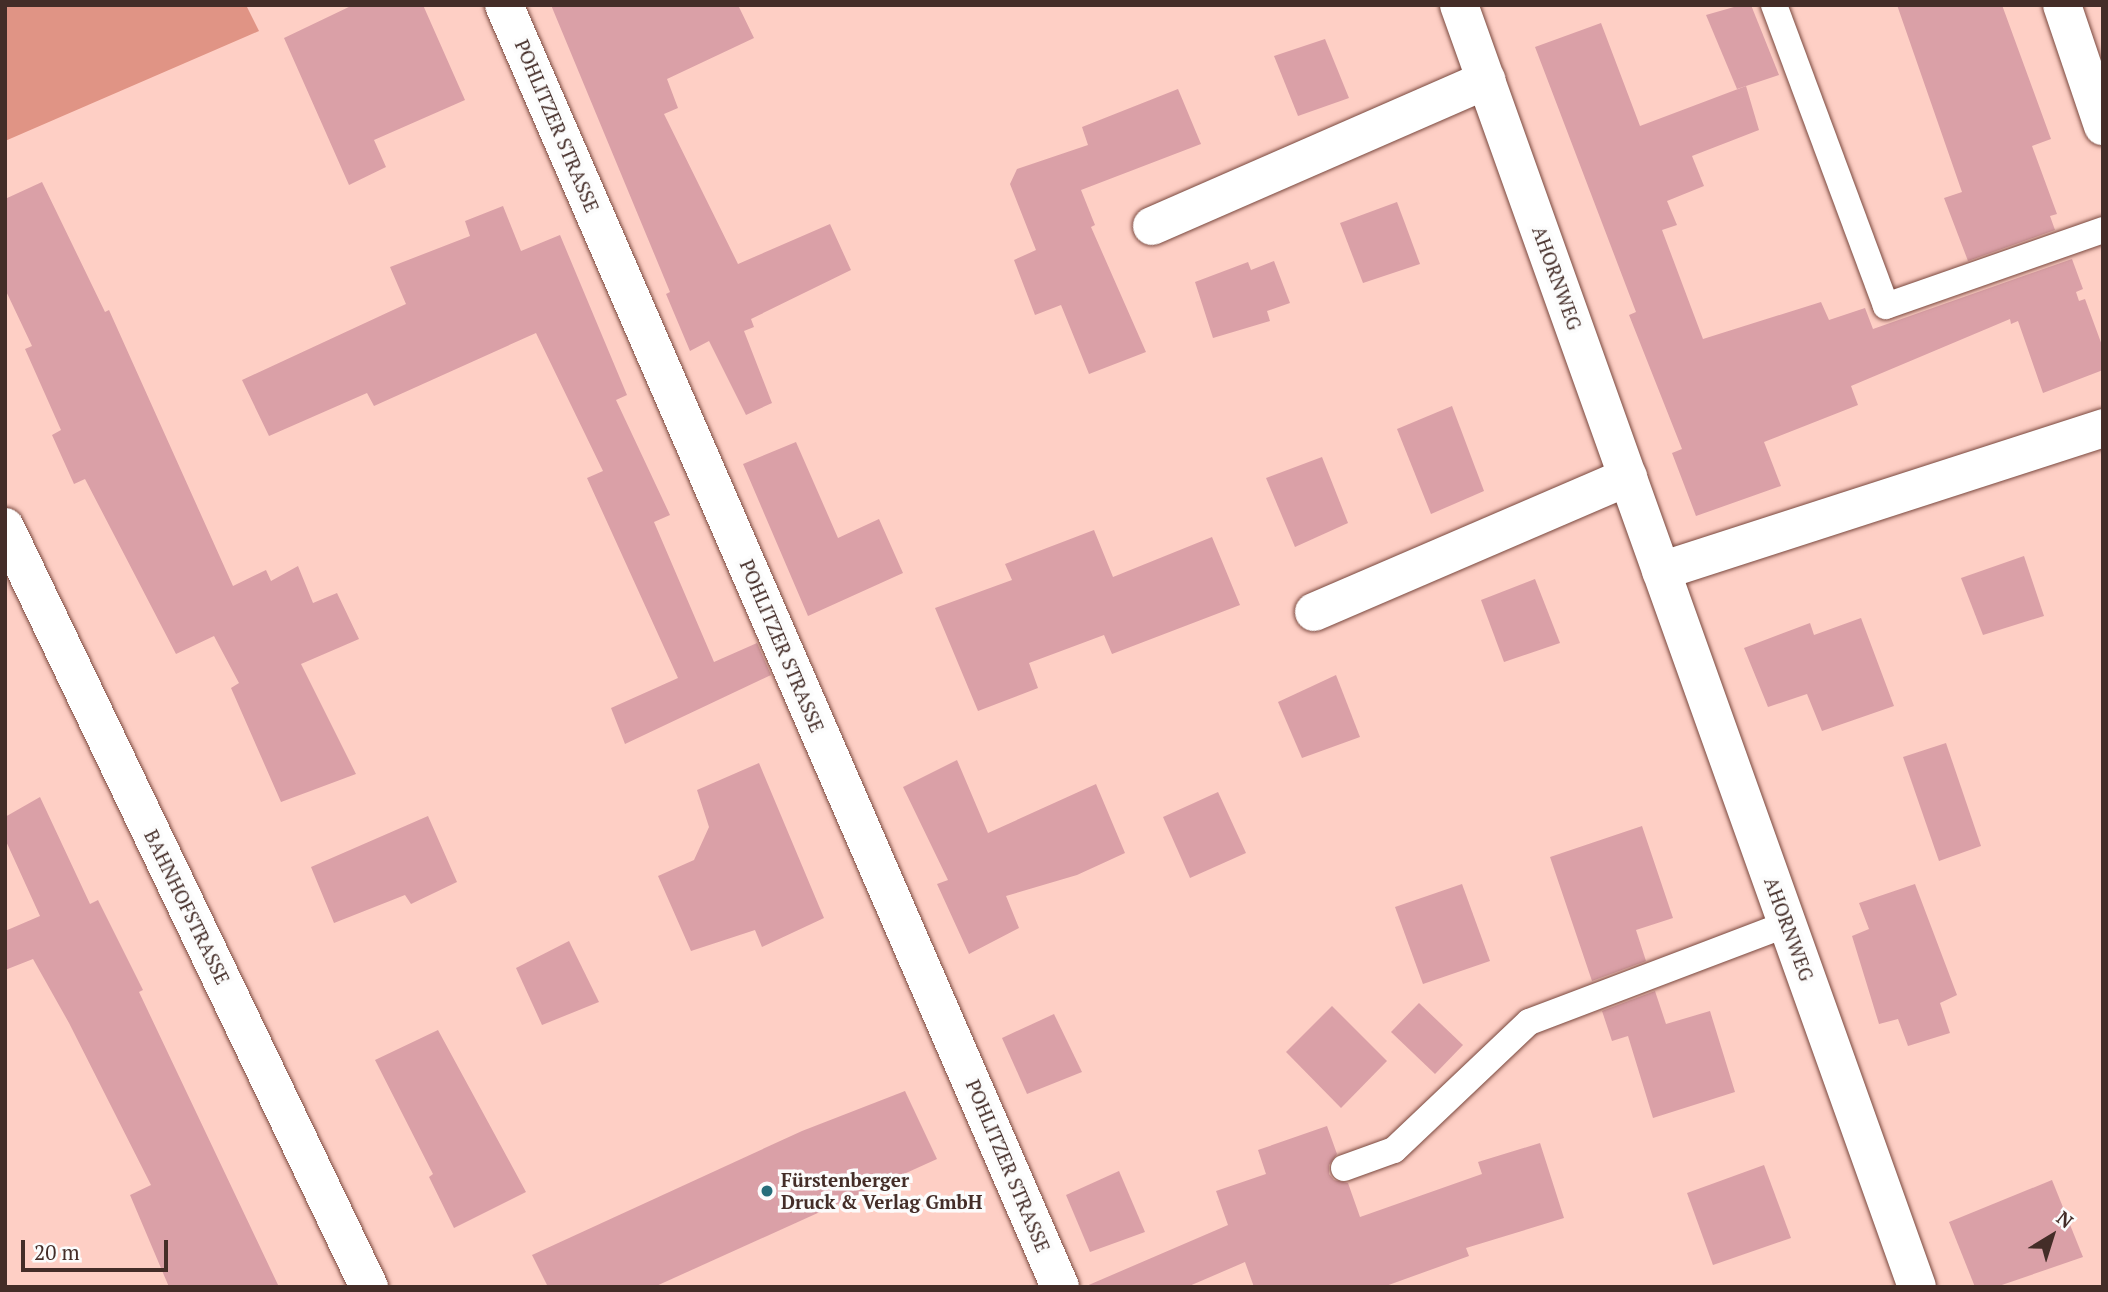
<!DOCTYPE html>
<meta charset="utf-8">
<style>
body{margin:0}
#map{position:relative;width:2108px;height:1292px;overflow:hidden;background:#fecfc5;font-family:"PT Serif",serif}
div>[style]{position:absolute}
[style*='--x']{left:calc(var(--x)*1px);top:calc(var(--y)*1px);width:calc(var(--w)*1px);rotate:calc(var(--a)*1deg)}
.green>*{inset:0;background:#e09485}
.building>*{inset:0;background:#daa0a7}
.roads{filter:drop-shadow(0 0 2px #79483e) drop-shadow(0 0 2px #79483e)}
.service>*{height:26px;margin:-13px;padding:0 13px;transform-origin:13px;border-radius:13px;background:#fff}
.minor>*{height:38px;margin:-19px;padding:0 19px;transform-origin:19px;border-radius:19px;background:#fff}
.tertiary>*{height:38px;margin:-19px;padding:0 19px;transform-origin:19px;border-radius:19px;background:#fff}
.dots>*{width:19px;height:19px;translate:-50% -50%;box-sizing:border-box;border:4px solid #fcfcfc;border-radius:50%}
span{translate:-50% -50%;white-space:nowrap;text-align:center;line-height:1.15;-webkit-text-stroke:7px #fcfcfc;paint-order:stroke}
.street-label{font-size:19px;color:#442d28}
.poi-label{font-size:19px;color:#442d28;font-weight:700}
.left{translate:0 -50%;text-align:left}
.frame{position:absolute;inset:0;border:7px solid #442d28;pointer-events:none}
.north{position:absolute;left:2017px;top:1201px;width:70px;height:70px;-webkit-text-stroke:5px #fcfcfc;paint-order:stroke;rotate:38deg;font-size:19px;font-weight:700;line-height:28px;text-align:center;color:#442d28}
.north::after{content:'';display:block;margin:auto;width:24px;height:32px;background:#442d28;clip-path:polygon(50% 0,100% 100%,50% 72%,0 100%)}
.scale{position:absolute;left:21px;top:1240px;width:147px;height:32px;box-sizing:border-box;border:4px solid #442d28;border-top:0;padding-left:9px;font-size:21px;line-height:24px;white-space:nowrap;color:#442d28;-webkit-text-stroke:5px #fcfcfc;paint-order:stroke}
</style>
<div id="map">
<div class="green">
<div style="clip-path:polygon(5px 5px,246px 5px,259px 31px,5px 141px)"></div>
</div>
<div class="building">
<div style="clip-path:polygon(353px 5px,423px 5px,465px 100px,374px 140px,386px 167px,349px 185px,284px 38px)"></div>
<div style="clip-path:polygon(551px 5px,738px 5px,754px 38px,667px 79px,678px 108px,664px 114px,738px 264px,830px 224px,851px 270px,751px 319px,754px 327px,744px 331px,772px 403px,746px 415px,709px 341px,690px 351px,666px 294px,670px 292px)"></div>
<div style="clip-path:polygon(1741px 5px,1751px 5px,1779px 75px,1737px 89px,1706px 15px)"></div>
<div style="clip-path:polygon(1897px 5px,2002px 5px,2051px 139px,2032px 146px,2057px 214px,2050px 216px,2055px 230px,1968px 261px,1944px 198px,1962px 192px)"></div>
<div style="clip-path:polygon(1601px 23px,1640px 126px,1746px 86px,1759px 130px,1692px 156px,1704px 186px,1667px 201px,1677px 225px,1662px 230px,1703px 339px,1821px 302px,1829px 320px,1865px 308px,1873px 329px,2072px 259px,2083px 289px,2076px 292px,2079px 301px,2085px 299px,2103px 348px,2103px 370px,2043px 393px,2018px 321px,2011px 324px,2010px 319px,1851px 386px,1858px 405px,1764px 442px,1781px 486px,1696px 516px,1672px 453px,1682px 449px,1629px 315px,1636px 312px,1535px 47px)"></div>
<div style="clip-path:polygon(1325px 39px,1349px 98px,1298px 116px,1274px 56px)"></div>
<div style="clip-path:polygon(1178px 89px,1201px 144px,1081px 190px,1095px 225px,1091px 227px,1146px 352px,1089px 374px,1061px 305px,1035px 315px,1014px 260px,1036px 250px,1010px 184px,1017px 169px,1088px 145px,1082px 127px)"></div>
<div style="clip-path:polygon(42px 182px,105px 312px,109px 310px,233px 586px,266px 570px,271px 581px,298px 566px,313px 603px,337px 593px,359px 639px,301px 664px,356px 774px,281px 802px,231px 688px,239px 683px,214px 636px,176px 654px,85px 479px,74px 484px,52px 435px,61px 430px,25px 349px,32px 346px,5px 289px,5px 199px)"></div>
<div style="clip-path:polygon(1397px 202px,1420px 264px,1363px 283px,1340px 223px)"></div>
<div style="clip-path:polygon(503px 206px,521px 251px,560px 235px,627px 395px,616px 400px,670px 515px,654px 522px,714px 662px,757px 643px,771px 675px,625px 744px,611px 708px,678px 678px,587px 478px,603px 471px,536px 333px,374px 406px,367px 393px,269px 436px,242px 380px,406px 304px,390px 267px,470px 236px,465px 221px)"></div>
<div style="clip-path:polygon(1274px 261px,1290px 303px,1267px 311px,1270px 321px,1213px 338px,1195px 282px,1248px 262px,1251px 270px)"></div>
<div style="clip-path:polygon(1452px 406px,1484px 491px,1431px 514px,1397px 429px)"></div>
<div style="clip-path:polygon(796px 442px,838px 538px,879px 519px,903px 573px,808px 616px,743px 464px)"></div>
<div style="clip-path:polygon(1322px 457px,1348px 523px,1295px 547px,1266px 478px)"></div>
<div style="clip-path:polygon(1094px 530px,1113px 577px,1212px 537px,1240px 605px,1112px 654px,1104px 635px,1029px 663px,1038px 688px,978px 711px,935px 608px,1012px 580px,1005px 564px)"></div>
<div style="clip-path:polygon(2024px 556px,2044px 616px,1983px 635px,1961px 578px)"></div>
<div style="clip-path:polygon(1535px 579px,1560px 643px,1504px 662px,1481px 600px)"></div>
<div style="clip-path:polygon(1861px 618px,1894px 706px,1822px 731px,1807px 694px,1768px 707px,1744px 648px,1810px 623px,1814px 635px)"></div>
<div style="clip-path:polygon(1336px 675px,1360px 737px,1302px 758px,1278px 702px)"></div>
<div style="clip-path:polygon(1946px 743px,1981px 846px,1939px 861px,1903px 757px)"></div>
<div style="clip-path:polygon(957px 760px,988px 833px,1096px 784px,1125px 853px,1077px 875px,1006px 896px,1019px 928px,969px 954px,937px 884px,948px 880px,903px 787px)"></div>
<div style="clip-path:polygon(759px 763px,824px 918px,762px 947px,755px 930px,691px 951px,658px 876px,694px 860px,709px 827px,697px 790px)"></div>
<div style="clip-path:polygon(1218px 792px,1246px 853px,1190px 878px,1163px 817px)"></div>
<div style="clip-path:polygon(40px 797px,90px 904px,98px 900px,143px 990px,139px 992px,279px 1287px,169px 1287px,130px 1195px,151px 1185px,69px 1023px,33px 959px,5px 970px,5px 931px,40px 916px,5px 839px,5px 817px)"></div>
<div style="clip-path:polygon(428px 816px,457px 882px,411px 904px,405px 895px,334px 923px,311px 867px)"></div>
<div style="clip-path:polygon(1642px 826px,1673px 918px,1636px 930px,1646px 961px,1592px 981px,1550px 857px)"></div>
<div style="clip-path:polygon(1462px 884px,1490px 961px,1423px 984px,1395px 907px)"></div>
<div style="clip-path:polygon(1915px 884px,1957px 995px,1940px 1003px,1950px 1033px,1908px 1046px,1898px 1019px,1879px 1024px,1852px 936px,1869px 929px,1859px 903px)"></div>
<div style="clip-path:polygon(569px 941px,599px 1002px,542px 1025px,516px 968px)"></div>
<div style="clip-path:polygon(1655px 991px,1666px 1024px,1710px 1011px,1735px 1092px,1653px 1118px,1628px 1036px,1612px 1041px,1602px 1011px)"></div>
<div style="clip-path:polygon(1419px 1003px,1463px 1045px,1435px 1074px,1391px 1032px)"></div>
<div style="clip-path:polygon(1332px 1006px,1387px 1061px,1341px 1108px,1286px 1052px)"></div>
<div style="clip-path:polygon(1054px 1014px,1082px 1072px,1027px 1094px,1002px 1038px)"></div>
<div style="clip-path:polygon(438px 1030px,526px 1192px,454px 1228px,429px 1177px,433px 1174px,375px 1060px)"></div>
<div style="clip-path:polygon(905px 1091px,937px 1159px,654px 1287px,548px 1287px,532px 1255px,802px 1131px)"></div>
<div style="clip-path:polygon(1327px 1126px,1337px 1154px,1329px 1165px,1329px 1174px,1334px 1180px,1348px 1183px,1360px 1217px,1482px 1174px,1478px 1162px,1540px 1143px,1564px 1218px,1466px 1248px,1469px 1256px,1383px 1287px,1254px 1287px,1245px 1262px,1187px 1287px,1084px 1287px,1228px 1225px,1216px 1191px,1266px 1174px,1258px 1150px)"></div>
<div style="clip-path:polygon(1764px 1165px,1791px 1238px,1713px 1265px,1687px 1193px)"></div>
<div style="clip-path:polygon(1119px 1171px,1145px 1232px,1090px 1252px,1066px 1195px)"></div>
<div style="clip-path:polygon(2052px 1180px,2083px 1257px,1996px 1287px,1975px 1287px,1949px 1222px)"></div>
</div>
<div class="roads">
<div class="service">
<div style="--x:1774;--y:5;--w:321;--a:69.6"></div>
<div style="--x:1886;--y:306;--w:230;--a:-19.3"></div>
<div style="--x:1344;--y:1168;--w:53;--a:-19.8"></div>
<div style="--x:1394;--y:1150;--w:186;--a:-43.5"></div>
<div style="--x:1529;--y:1022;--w:276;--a:-20.8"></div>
</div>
<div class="minor">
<div style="--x:504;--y:5;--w:1397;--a:66.55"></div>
<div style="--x:1459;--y:5;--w:1361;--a:70.34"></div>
<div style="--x:2062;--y:5;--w:128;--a:71.3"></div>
<div style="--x:1152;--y:226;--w:365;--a:-23.6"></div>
<div style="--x:1661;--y:571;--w:465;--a:-17.9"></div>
<div style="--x:1314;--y:612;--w:342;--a:-23.3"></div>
</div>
<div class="tertiary">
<div style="--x:5;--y:527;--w:843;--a:64.41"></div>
</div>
</div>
<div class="dots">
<div style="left:767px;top:1191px;background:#276e7b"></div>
</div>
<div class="street-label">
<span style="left:557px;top:126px;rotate:67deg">POHLITZER STRASSE</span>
<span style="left:1557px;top:278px;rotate:70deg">AHORNWEG</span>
<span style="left:782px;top:646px;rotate:67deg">POHLITZER STRASSE</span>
<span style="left:187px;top:907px;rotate:64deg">BAHNHOFSTRASSE</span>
<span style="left:1789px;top:929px;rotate:70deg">AHORNWEG</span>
<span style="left:1008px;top:1166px;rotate:67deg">POHLITZER STRASSE</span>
</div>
<div class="poi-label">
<span class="left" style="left:781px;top:1191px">Fürstenberger<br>Druck &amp; Verlag GmbH</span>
</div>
<div class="frame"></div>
<div class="north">N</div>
<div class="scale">20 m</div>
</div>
